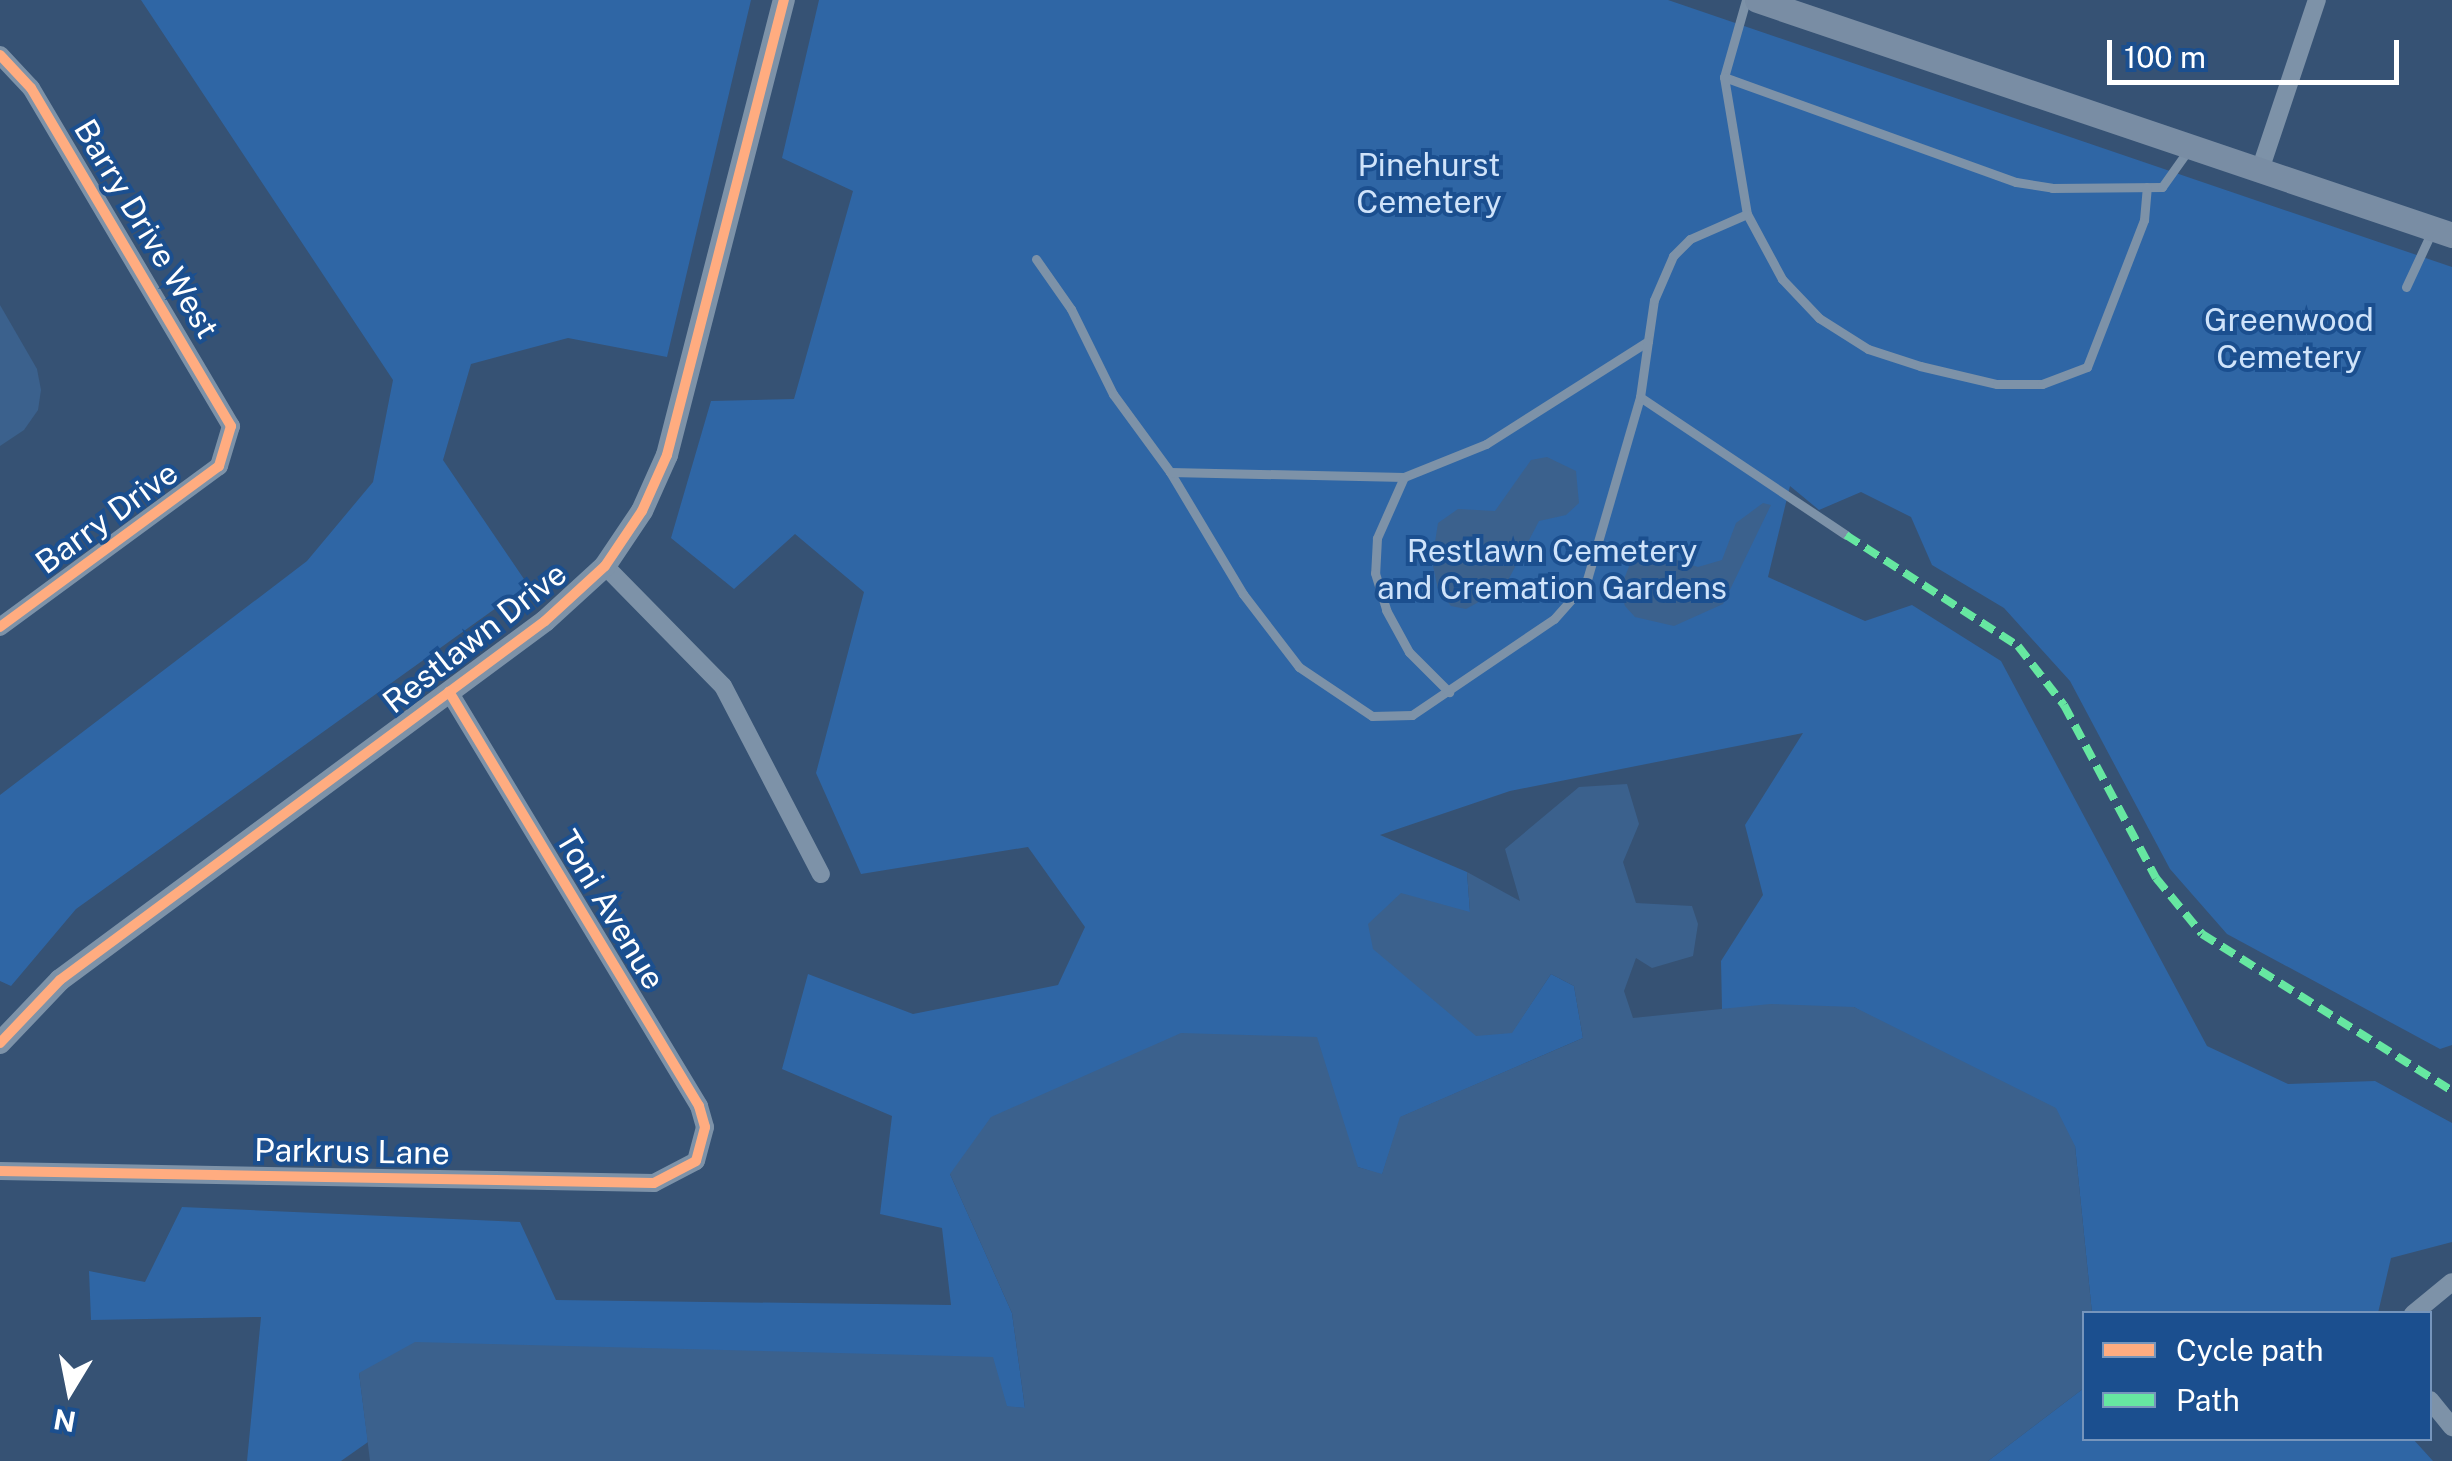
<!DOCTYPE html>
<style>
body{margin:0}
#map{position:relative;width:2452px;height:1461px;overflow:hidden;background:#365274;font-family:"Public Sans",sans-serif}
div>[style]{position:absolute}
[style*='--x']{left:calc(var(--x)*1px);top:calc(var(--y)*1px);width:calc(var(--w)*1px);rotate:calc(var(--a)*1deg)}
.green>*{inset:0;background:#2f66a5}
.water>*{inset:0;background:#3b618d}
.service>*{height:9px;margin:-4.5px;padding:0 4.5px;transform-origin:4.5px;border-radius:4.5px;background:#7d92a8}
.minor>*{height:18px;margin:-9px;padding:0 9px;transform-origin:9px;border-radius:9px;background:#7d92a8}
.tertiary>*{height:22px;margin:-11px;padding:0 11px;transform-origin:11px;border-radius:11px;background:#7d92a8}
.secondary>*{height:25px;margin:-12.5px;padding:0 12.5px;transform-origin:12.5px;border-radius:12.5px;background:#798da4}
.quiet>*{height:8px;margin-top:-4px;transform-origin:0;background:repeating-linear-gradient(90deg,#66e7a1 0 15px,transparent 0 23px)}
.cycleway>*{height:10px;margin:-5px;padding:0 5px;transform-origin:5px;border-radius:5px;background:#ffac80}
span{translate:-50% -50%;white-space:nowrap;text-align:center;line-height:1.15;-webkit-text-stroke:8px #1b4f8f;paint-order:stroke}
.park-label{font-size:32px;color:#cfe3fa}
.street-label{font-size:32px;color:#fff}
.legend{position:absolute;left:2082px;top:1311px;width:350px;height:130px;box-sizing:border-box;background:#1b4f8f;border:2px solid #7695bc;margin:0;padding:12px 18px;list-style:none;font-size:30px;color:#fff}
.legend li{display:flex;align-items:center;gap:20px;height:50px}
.legend b{width:50px;border:2px solid #7695bc}
.north{position:absolute;left:20px;top:1341px;width:100px;height:100px;-webkit-text-stroke:8px #1b4f8f;paint-order:stroke;rotate:190deg;font-size:28px;font-weight:700;line-height:40px;text-align:center;color:#fff}
.north::after{content:'';display:block;margin:auto;width:35px;height:45px;background:#fff;clip-path:polygon(50% 0,100% 100%,50% 72%,0 100%)}
.scale{position:absolute;left:2107px;top:40px;width:292px;height:45px;box-sizing:border-box;border:5px solid #fff;border-top:0;padding-left:12px;font-size:30px;line-height:35px;white-space:nowrap;color:#fff;-webkit-text-stroke:8px #1b4f8f;paint-order:stroke}
</style>
<div id="map">
<div class="green">
<div style="clip-path:polygon(141px 0,751px 0,667px 357px,568px 338px,471px 364px,443px 460px,528px 585px,76px 909px,11px 986px,0 981px,0 795px,307px 561px,373px 482px,393px 380px)"></div>
<div style="clip-path:polygon(819px 0,1668px 0,2452px 267px,2452px 1045px,2440px 1049px,2227px 934px,2170px 869px,2070px 681px,2004px 608px,1932px 565px,1911px 517px,1861px 492px,1819px 510px,1790px 486px,1768px 577px,1865px 621px,1912px 605px,2001px 661px,2207px 1046px,2288px 1084px,2375px 1081px,2452px 1123px,2452px 1242px,2391px 1258px,2378px 1313px,2092px 1313px,2075px 1146px,1854px 1007px,1722px 1009px,1721px 961px,1763px 895px,1745px 825px,1803px 733px,1510px 791px,1380px 835px,1467px 872px,1470px 912px,1512px 1032px,1551px 974px,1574px 986px,1583px 1038px,1401px 1117px,1382px 1175px,1358px 1167px,950px 1174px,1012px 1313px,1025px 1408px,359px 1373px,368px 1442px,341px 1461px,247px 1461px,261px 1317px,91px 1320px,89px 1271px,145px 1282px,182px 1207px,520px 1222px,556px 1300px,951px 1305px,942px 1228px,880px 1214px,892px 1116px,782px 1069px,808px 974px,913px 1014px,1058px 985px,1085px 927px,1028px 847px,861px 874px,816px 773px,864px 592px,795px 534px,734px 589px,671px 538px,711px 401px,794px 399px,853px 191px,782px 158px)"></div>
<div style="clip-path:polygon(2084px 1388px,2084px 1438px,2413px 1439px,2433px 1461px,1988px 1461px)"></div>
</div>
<div class="water">
<div style="clip-path:polygon(0 305px,37px 369px,41px 390px,38px 410px,24px 430px,0 446px)"></div>
<div style="clip-path:polygon(1547px 457px,1576px 471px,1579px 503px,1566px 515px,1539px 521px,1504px 588px,1466px 609px,1451px 606px,1438px 590px,1432px 561px,1438px 523px,1458px 509px,1495px 511px,1531px 460px)"></div>
<div style="clip-path:polygon(1763px 503px,1771px 505px,1723px 604px,1674px 626px,1635px 617px,1625px 606px,1620px 589px,1632px 559px,1647px 550px,1698px 567px,1722px 560px,1736px 523px)"></div>
<div style="clip-path:polygon(1627px 784px,1639px 824px,1623px 862px,1636px 903px,1692px 906px,1698px 924px,1693px 956px,1652px 968px,1636px 958px,1624px 991px,1633px 1018px,1770px 1004px,1854px 1007px,2056px 1108px,2075px 1146px,2092px 1313px,2084px 1314px,2084px 1388px,1988px 1461px,370px 1461px,359px 1373px,415px 1342px,993px 1357px,1007px 1406px,1025px 1408px,1012px 1313px,950px 1174px,991px 1117px,1181px 1033px,1317px 1037px,1358px 1167px,1382px 1174px,1400px 1117px,1583px 1038px,1574px 986px,1551px 974px,1512px 1033px,1476px 1036px,1373px 949px,1368px 924px,1401px 893px,1470px 912px,1467px 872px,1520px 901px,1505px 849px,1579px 787px)"></div>
</div>
<div class="service">
<div style="--x:1746;--y:0;--w:80;--a:105.9"></div>
<div style="--x:1724;--y:77;--w:310;--a:19.8"></div>
<div style="--x:2016;--y:182;--w:36;--a:9"></div>
<div style="--x:2052;--y:188;--w:110;--a:-0.5"></div>
<div style="--x:2162;--y:187;--w:47;--a:-54.6"></div>
<div style="--x:1724;--y:77;--w:139;--a:80.5"></div>
<div style="--x:1747;--y:214;--w:74;--a:61.7"></div>
<div style="--x:1782;--y:279;--w:54;--a:46.5"></div>
<div style="--x:1819;--y:318;--w:58;--a:32.3"></div>
<div style="--x:1868;--y:349;--w:55;--a:18.1"></div>
<div style="--x:1920;--y:366;--w:79;--a:13.2"></div>
<div style="--x:1997;--y:384;--w:45;--a:0"></div>
<div style="--x:2042;--y:384;--w:48;--a:-20.7"></div>
<div style="--x:2087;--y:367;--w:158;--a:-68.8"></div>
<div style="--x:2144;--y:220;--w:33;--a:-85"></div>
<div style="--x:1036;--y:259;--w:61;--a:55"></div>
<div style="--x:1071;--y:309;--w:95;--a:63.7"></div>
<div style="--x:1113;--y:394;--w:97;--a:53.8"></div>
<div style="--x:1170;--y:472;--w:142;--a:59.1"></div>
<div style="--x:1243;--y:594;--w:92;--a:52.5"></div>
<div style="--x:1299;--y:667;--w:88;--a:33.9"></div>
<div style="--x:1372;--y:716;--w:40;--a:-1.4"></div>
<div style="--x:1412;--y:715;--w:171;--a:-34.1"></div>
<div style="--x:1554;--y:619;--w:48;--a:-48.4"></div>
<div style="--x:1586;--y:583;--w:194;--a:-73.8"></div>
<div style="--x:1640;--y:397;--w:248;--a:33.8"></div>
<div style="--x:2406;--y:287;--w:62;--a:-65.1"></div>
<div style="--x:1648;--y:341;--w:41;--a:-81.7"></div>
<div style="--x:1654;--y:300;--w:48;--a:-66.6"></div>
<div style="--x:1673;--y:256;--w:24;--a:-45"></div>
<div style="--x:1690;--y:239;--w:62;--a:-23.7"></div>
<div style="--x:1170;--y:472;--w:234;--a:1.2"></div>
<div style="--x:1404;--y:477;--w:88;--a:-21.9"></div>
<div style="--x:1486;--y:444;--w:192;--a:-32.4"></div>
<div style="--x:1648;--y:341;--w:57;--a:98.1"></div>
<div style="--x:1404;--y:477;--w:67;--a:113.9"></div>
<div style="--x:1377;--y:538;--w:35;--a:93"></div>
<div style="--x:1375;--y:573;--w:39;--a:73"></div>
<div style="--x:1386;--y:610;--w:48;--a:61.3"></div>
<div style="--x:1409;--y:652;--w:57;--a:45"></div>
</div>
<div class="minor">
<div style="--x:0;--y:55;--w:45;--a:46.8"></div>
<div style="--x:31;--y:88;--w:393;--a:59.4"></div>
<div style="--x:231;--y:426;--w:42;--a:106.7"></div>
<div style="--x:219;--y:466;--w:272;--a:143.7"></div>
<div style="--x:2260;--y:170;--w:179;--a:-71.5"></div>
<div style="--x:605;--y:566;--w:168;--a:45.5"></div>
<div style="--x:723;--y:686;--w:212;--a:62.5"></div>
<div style="--x:0;--y:1171;--w:654;--a:1.05"></div>
<div style="--x:654;--y:1183;--w:47;--a:-27.6"></div>
<div style="--x:696;--y:1161;--w:35;--a:-75"></div>
<div style="--x:705;--y:1127;--w:22;--a:-106"></div>
<div style="--x:699;--y:1106;--w:484;--a:-121.1"></div>
<div style="--x:2413;--y:1314;--w:50;--a:-39.4"></div>
<div style="--x:2430;--y:1400;--w:35;--a:51"></div>
</div>
<div class="tertiary">
<div style="--x:0;--y:1043;--w:87;--a:-46.4"></div>
<div style="--x:60;--y:980;--w:603;--a:-36.51"></div>
<div style="--x:545;--y:621;--w:81;--a:-42.5"></div>
<div style="--x:605;--y:566;--w:66;--a:-56.1"></div>
<div style="--x:642;--y:511;--w:61;--a:-65.9"></div>
<div style="--x:667;--y:455;--w:470;--a:-75.6"></div>
</div>
<div class="secondary">
<div style="--x:1757;--y:0;--w:734;--a:18.68"></div>
</div>
<div class="quiet">
<div style="--x:1846;--y:535;--w:205;--a:32.8"></div>
<div style="--x:2018;--y:646;--w:75;--a:52.1"></div>
<div style="--x:2064;--y:705;--w:196;--a:62"></div>
<div style="--x:2156;--y:878;--w:72;--a:50.6"></div>
<div style="--x:2202;--y:934;--w:295;--a:32.1"></div>
</div>
<div class="cycleway">
<div style="--x:0;--y:55;--w:45;--a:46.8"></div>
<div style="--x:31;--y:88;--w:393;--a:59.4"></div>
<div style="--x:231;--y:426;--w:42;--a:106.7"></div>
<div style="--x:219;--y:466;--w:272;--a:143.7"></div>
<div style="--x:0;--y:1043;--w:87;--a:-46.4"></div>
<div style="--x:60;--y:980;--w:603;--a:-36.51"></div>
<div style="--x:545;--y:621;--w:81;--a:-42.5"></div>
<div style="--x:605;--y:566;--w:66;--a:-56.1"></div>
<div style="--x:642;--y:511;--w:61;--a:-65.9"></div>
<div style="--x:667;--y:455;--w:470;--a:-75.6"></div>
<div style="--x:0;--y:1171;--w:654;--a:1.05"></div>
<div style="--x:654;--y:1183;--w:47;--a:-27.6"></div>
<div style="--x:696;--y:1161;--w:35;--a:-75"></div>
<div style="--x:705;--y:1127;--w:22;--a:-106"></div>
<div style="--x:699;--y:1106;--w:484;--a:-121.1"></div>
</div>
<div class="park-label">
<span style="left:1429px;top:184px">Pinehurst<br>Cemetery</span>
<span style="left:2289px;top:339px">Greenwood<br>Cemetery</span>
<span style="left:1552px;top:570px">Restlawn Cemetery<br>and Cremation Gardens</span>
</div>
<div class="street-label">
<span style="left:146px;top:229px;rotate:59deg">Barry Drive West</span>
<span style="left:107px;top:518px;rotate:-36deg">Barry Drive</span>
<span style="left:475px;top:638px;rotate:-38deg">Restlawn Drive</span>
<span style="left:610px;top:910px;rotate:59deg">Toni Avenue</span>
<span style="left:352px;top:1152px;rotate:1deg">Parkrus Lane</span>
</div>
<ul class="legend">
<li><b style="height:12px;background:#ffac80"></b>Cycle path</li>
<li><b style="height:12px;background:#66e7a1"></b>Path</li>
</ul>
<div class="north">N</div>
<div class="scale">100 m</div>
</div>
